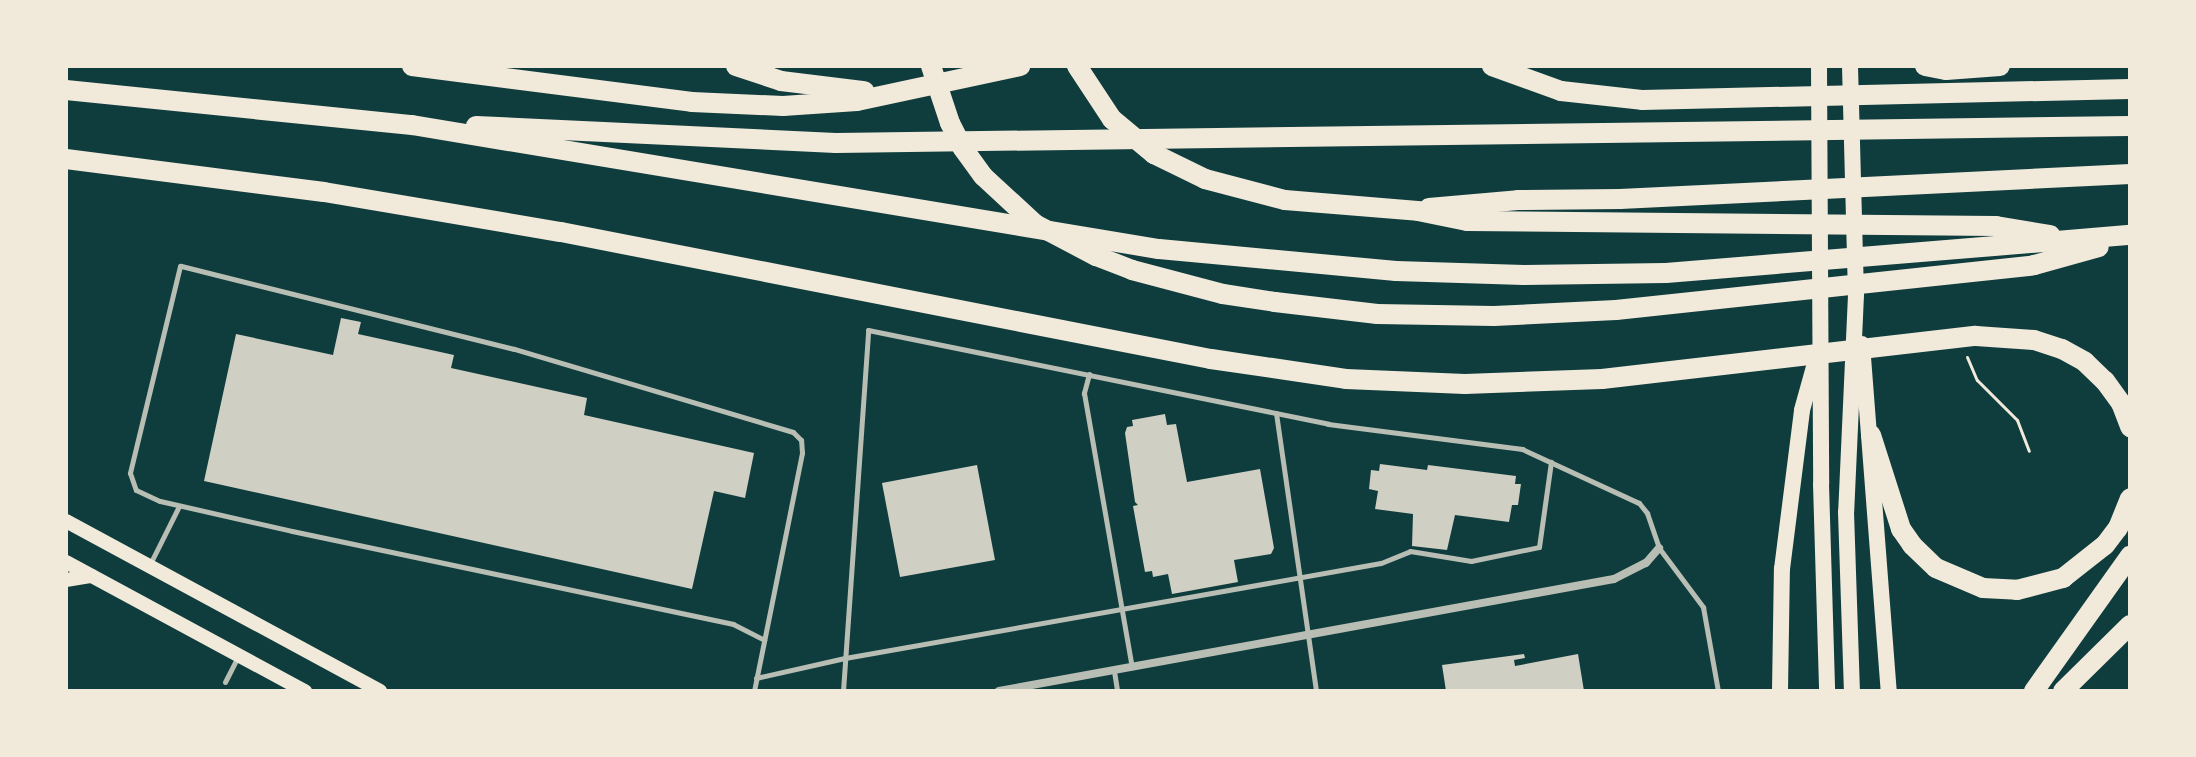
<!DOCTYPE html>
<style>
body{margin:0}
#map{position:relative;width:2196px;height:757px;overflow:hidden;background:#0f3d3e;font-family:"Sofia Sans Condensed",sans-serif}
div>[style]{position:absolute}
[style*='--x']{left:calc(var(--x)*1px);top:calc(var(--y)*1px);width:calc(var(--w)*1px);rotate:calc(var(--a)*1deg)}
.building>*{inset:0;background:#cfcfc3}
.path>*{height:3px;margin:-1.5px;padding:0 1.5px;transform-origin:1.5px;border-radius:1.5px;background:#f1e9da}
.service>*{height:5px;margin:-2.5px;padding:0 2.5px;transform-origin:2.5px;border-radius:2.5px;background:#b8beb3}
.minor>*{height:8px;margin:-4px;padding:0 4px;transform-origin:4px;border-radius:4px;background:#b8beb3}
.secondary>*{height:14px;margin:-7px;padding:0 7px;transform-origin:7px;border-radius:7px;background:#f1e9da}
.primary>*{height:16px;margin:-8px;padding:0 8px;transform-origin:8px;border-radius:8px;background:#f1e9da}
.motorway>*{height:20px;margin:-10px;padding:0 10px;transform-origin:10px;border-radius:10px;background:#f1e9da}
span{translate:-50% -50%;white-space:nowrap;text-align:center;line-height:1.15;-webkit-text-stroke:6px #f1e9da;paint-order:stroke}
.frame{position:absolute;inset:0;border:68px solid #f1e9da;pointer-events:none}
</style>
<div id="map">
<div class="building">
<div style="clip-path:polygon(341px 318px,361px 322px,358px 334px,454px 355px,451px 368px,587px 398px,584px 415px,754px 453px,745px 498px,714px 491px,692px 589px,204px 481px,236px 334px,333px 355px)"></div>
<div style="clip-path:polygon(1165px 414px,1167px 425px,1176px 424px,1187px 482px,1260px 469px,1274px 548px,1271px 554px,1234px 560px,1238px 582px,1172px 594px,1168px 574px,1153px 577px,1152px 571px,1145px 572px,1133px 506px,1138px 505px,1135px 502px,1125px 433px,1127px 427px,1133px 426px,1132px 420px)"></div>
<div style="clip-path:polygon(1380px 464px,1427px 470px,1428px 465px,1516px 476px,1515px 484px,1521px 484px,1518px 505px,1512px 505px,1509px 522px,1455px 515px,1447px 550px,1412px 546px,1413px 514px,1375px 509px,1378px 491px,1369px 489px,1371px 470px,1379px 471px)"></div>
<div style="clip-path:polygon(977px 465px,995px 560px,900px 577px,882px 483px)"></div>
<div style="clip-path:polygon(1524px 654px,1525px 658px,1514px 660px,1515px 666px,1578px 654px,1584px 691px,1446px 691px,1442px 665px)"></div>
</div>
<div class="path">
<div style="--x:1967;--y:357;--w:25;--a:67"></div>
<div style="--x:1977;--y:380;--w:57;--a:45"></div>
<div style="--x:2017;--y:420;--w:33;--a:69"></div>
</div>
<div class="service">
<div style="--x:1089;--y:374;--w:20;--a:105"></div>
<div style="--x:1084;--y:393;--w:278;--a:80.1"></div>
<div style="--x:1276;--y:413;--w:281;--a:81.8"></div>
<div style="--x:149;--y:566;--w:67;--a:-63.4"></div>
<div style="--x:1114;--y:671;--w:20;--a:81"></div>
<div style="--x:756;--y:678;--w:91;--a:-12.7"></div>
<div style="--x:845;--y:658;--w:544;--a:-10.05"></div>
<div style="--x:1381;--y:563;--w:31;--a:-22"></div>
<div style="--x:1410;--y:551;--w:62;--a:9.3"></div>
<div style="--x:1471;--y:561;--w:69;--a:-11.6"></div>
<div style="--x:1539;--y:547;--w:86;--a:-82"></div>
<div style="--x:225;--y:682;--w:27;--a:-63"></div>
<div style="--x:754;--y:691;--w:243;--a:-78.6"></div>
<div style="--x:802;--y:453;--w:13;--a:-94"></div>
<div style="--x:801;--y:440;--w:11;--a:-135"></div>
<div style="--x:793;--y:432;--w:291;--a:-163.4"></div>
<div style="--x:514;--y:349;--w:344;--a:-166"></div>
<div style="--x:180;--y:266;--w:213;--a:103.6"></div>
<div style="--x:130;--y:473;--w:18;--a:71"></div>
<div style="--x:136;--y:490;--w:26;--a:25"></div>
<div style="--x:160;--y:501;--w:135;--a:12.8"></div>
<div style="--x:292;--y:531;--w:451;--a:11.9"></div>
<div style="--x:733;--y:624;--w:35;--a:27"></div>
<div style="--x:843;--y:691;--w:362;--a:-86"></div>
<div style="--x:868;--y:330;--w:470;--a:11.5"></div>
<div style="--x:1328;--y:424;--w:196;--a:7.3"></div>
<div style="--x:1522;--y:449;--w:129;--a:24.8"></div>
<div style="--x:1639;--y:503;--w:13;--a:51"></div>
<div style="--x:1647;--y:513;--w:37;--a:71"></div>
<div style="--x:1659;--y:548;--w:74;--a:53.3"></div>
<div style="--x:1703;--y:607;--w:85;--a:79.9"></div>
</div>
<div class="minor">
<div style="--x:999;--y:691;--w:625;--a:-10.32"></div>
<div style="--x:1614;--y:579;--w:36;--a:-27"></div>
<div style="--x:1646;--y:563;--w:20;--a:-49"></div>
</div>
<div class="secondary">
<div style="--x:66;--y:521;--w:357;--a:28.4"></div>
<div style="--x:66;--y:562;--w:272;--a:28.4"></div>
<div style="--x:66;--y:580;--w:26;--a:-9"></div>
</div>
<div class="primary">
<div style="--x:1819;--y:66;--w:418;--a:89.7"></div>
<div style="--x:1821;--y:484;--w:207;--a:88.3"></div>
<div style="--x:1850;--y:66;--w:229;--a:88.5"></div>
<div style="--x:1856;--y:295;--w:217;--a:92.6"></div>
<div style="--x:1846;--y:512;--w:179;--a:88.1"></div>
<div style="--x:1862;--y:344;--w:348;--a:85.6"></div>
<div style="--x:1780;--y:691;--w:122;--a:-89.1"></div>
<div style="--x:1782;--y:569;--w:160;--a:-82.8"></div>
<div style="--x:1802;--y:410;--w:49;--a:-74.5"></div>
</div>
<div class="motorway">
<div style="--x:412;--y:66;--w:282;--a:7.3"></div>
<div style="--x:692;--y:102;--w:91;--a:2.5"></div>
<div style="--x:783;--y:106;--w:74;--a:-3.9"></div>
<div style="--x:857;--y:101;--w:167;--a:-12.1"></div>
<div style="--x:736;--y:66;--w:47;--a:18.4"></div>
<div style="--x:781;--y:81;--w:84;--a:6.9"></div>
<div style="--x:931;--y:66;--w:60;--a:71.6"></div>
<div style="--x:950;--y:123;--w:27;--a:63"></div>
<div style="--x:962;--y:147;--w:36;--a:54"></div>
<div style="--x:983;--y:176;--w:71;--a:42.7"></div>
<div style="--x:1035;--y:224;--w:69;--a:27.7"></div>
<div style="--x:1096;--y:256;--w:39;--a:21"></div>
<div style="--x:1132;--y:270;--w:94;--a:14.8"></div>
<div style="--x:1223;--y:294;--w:53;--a:8.7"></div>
<div style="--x:1275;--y:302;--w:103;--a:6.7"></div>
<div style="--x:1377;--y:314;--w:117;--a:1"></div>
<div style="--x:1494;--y:316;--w:122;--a:-2.8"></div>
<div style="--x:1616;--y:310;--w:420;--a:-6.1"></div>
<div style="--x:2034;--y:265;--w:67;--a:-15.5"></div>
<div style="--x:1077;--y:66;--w:64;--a:56.6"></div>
<div style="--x:1112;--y:119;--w:55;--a:39.8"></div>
<div style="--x:1154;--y:154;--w:57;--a:26.1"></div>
<div style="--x:1205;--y:179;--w:83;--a:14.7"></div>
<div style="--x:1285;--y:200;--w:133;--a:4.7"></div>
<div style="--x:1418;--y:211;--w:50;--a:11.5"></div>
<div style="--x:1467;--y:221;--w:529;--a:0.54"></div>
<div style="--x:1996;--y:226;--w:55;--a:9.5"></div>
<div style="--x:1492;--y:66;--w:73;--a:19.9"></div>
<div style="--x:1561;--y:91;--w:81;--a:6.3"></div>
<div style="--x:1642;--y:100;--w:488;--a:-1.3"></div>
<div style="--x:1925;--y:66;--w:21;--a:11"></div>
<div style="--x:1946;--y:70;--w:54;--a:-4.2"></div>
<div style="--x:66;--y:90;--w:348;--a:5.8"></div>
<div style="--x:412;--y:125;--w:757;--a:9.43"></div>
<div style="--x:1159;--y:249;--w:238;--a:5.3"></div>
<div style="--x:1396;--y:271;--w:128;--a:1.8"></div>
<div style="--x:1524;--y:275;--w:142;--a:-0.8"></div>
<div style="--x:1666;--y:273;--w:466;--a:-4.7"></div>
<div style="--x:476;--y:126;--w:360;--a:2.7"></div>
<div style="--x:836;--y:143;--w:1294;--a:-0.75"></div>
<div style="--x:66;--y:159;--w:260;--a:7.3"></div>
<div style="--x:324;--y:192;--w:240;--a:9.6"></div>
<div style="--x:561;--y:232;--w:662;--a:11.06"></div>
<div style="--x:1211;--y:359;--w:136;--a:8.4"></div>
<div style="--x:1346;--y:379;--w:119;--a:2.4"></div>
<div style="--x:1465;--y:384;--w:137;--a:-2.1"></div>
<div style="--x:1602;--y:379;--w:376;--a:-6.6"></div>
<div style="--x:1976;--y:336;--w:58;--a:3.9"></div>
<div style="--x:2034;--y:340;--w:29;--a:18"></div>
<div style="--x:2062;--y:349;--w:26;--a:29"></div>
<div style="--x:2085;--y:362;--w:28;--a:44"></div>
<div style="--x:2105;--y:381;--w:27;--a:54"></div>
<div style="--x:2121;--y:403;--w:26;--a:69"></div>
<div style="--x:1429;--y:208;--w:89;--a:-5.1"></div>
<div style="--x:1518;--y:200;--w:102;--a:-0.6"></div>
<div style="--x:1620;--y:199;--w:511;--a:-2.81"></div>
<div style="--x:1871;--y:435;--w:99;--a:72.3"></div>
<div style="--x:1901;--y:529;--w:19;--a:55"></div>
<div style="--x:1912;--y:545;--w:33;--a:44"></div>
<div style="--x:1936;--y:568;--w:51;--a:23.1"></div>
<div style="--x:1983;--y:588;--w:34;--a:3"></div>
<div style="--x:2017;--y:590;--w:48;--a:-14.6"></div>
<div style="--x:2063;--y:578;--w:53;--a:-38.2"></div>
<div style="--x:2105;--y:545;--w:21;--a:-53"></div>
<div style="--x:2118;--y:528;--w:32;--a:-68"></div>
<div style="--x:2034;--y:691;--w:166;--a:-54.6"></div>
<div style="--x:2063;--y:691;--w:94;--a:-44.6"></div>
</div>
<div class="frame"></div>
</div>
